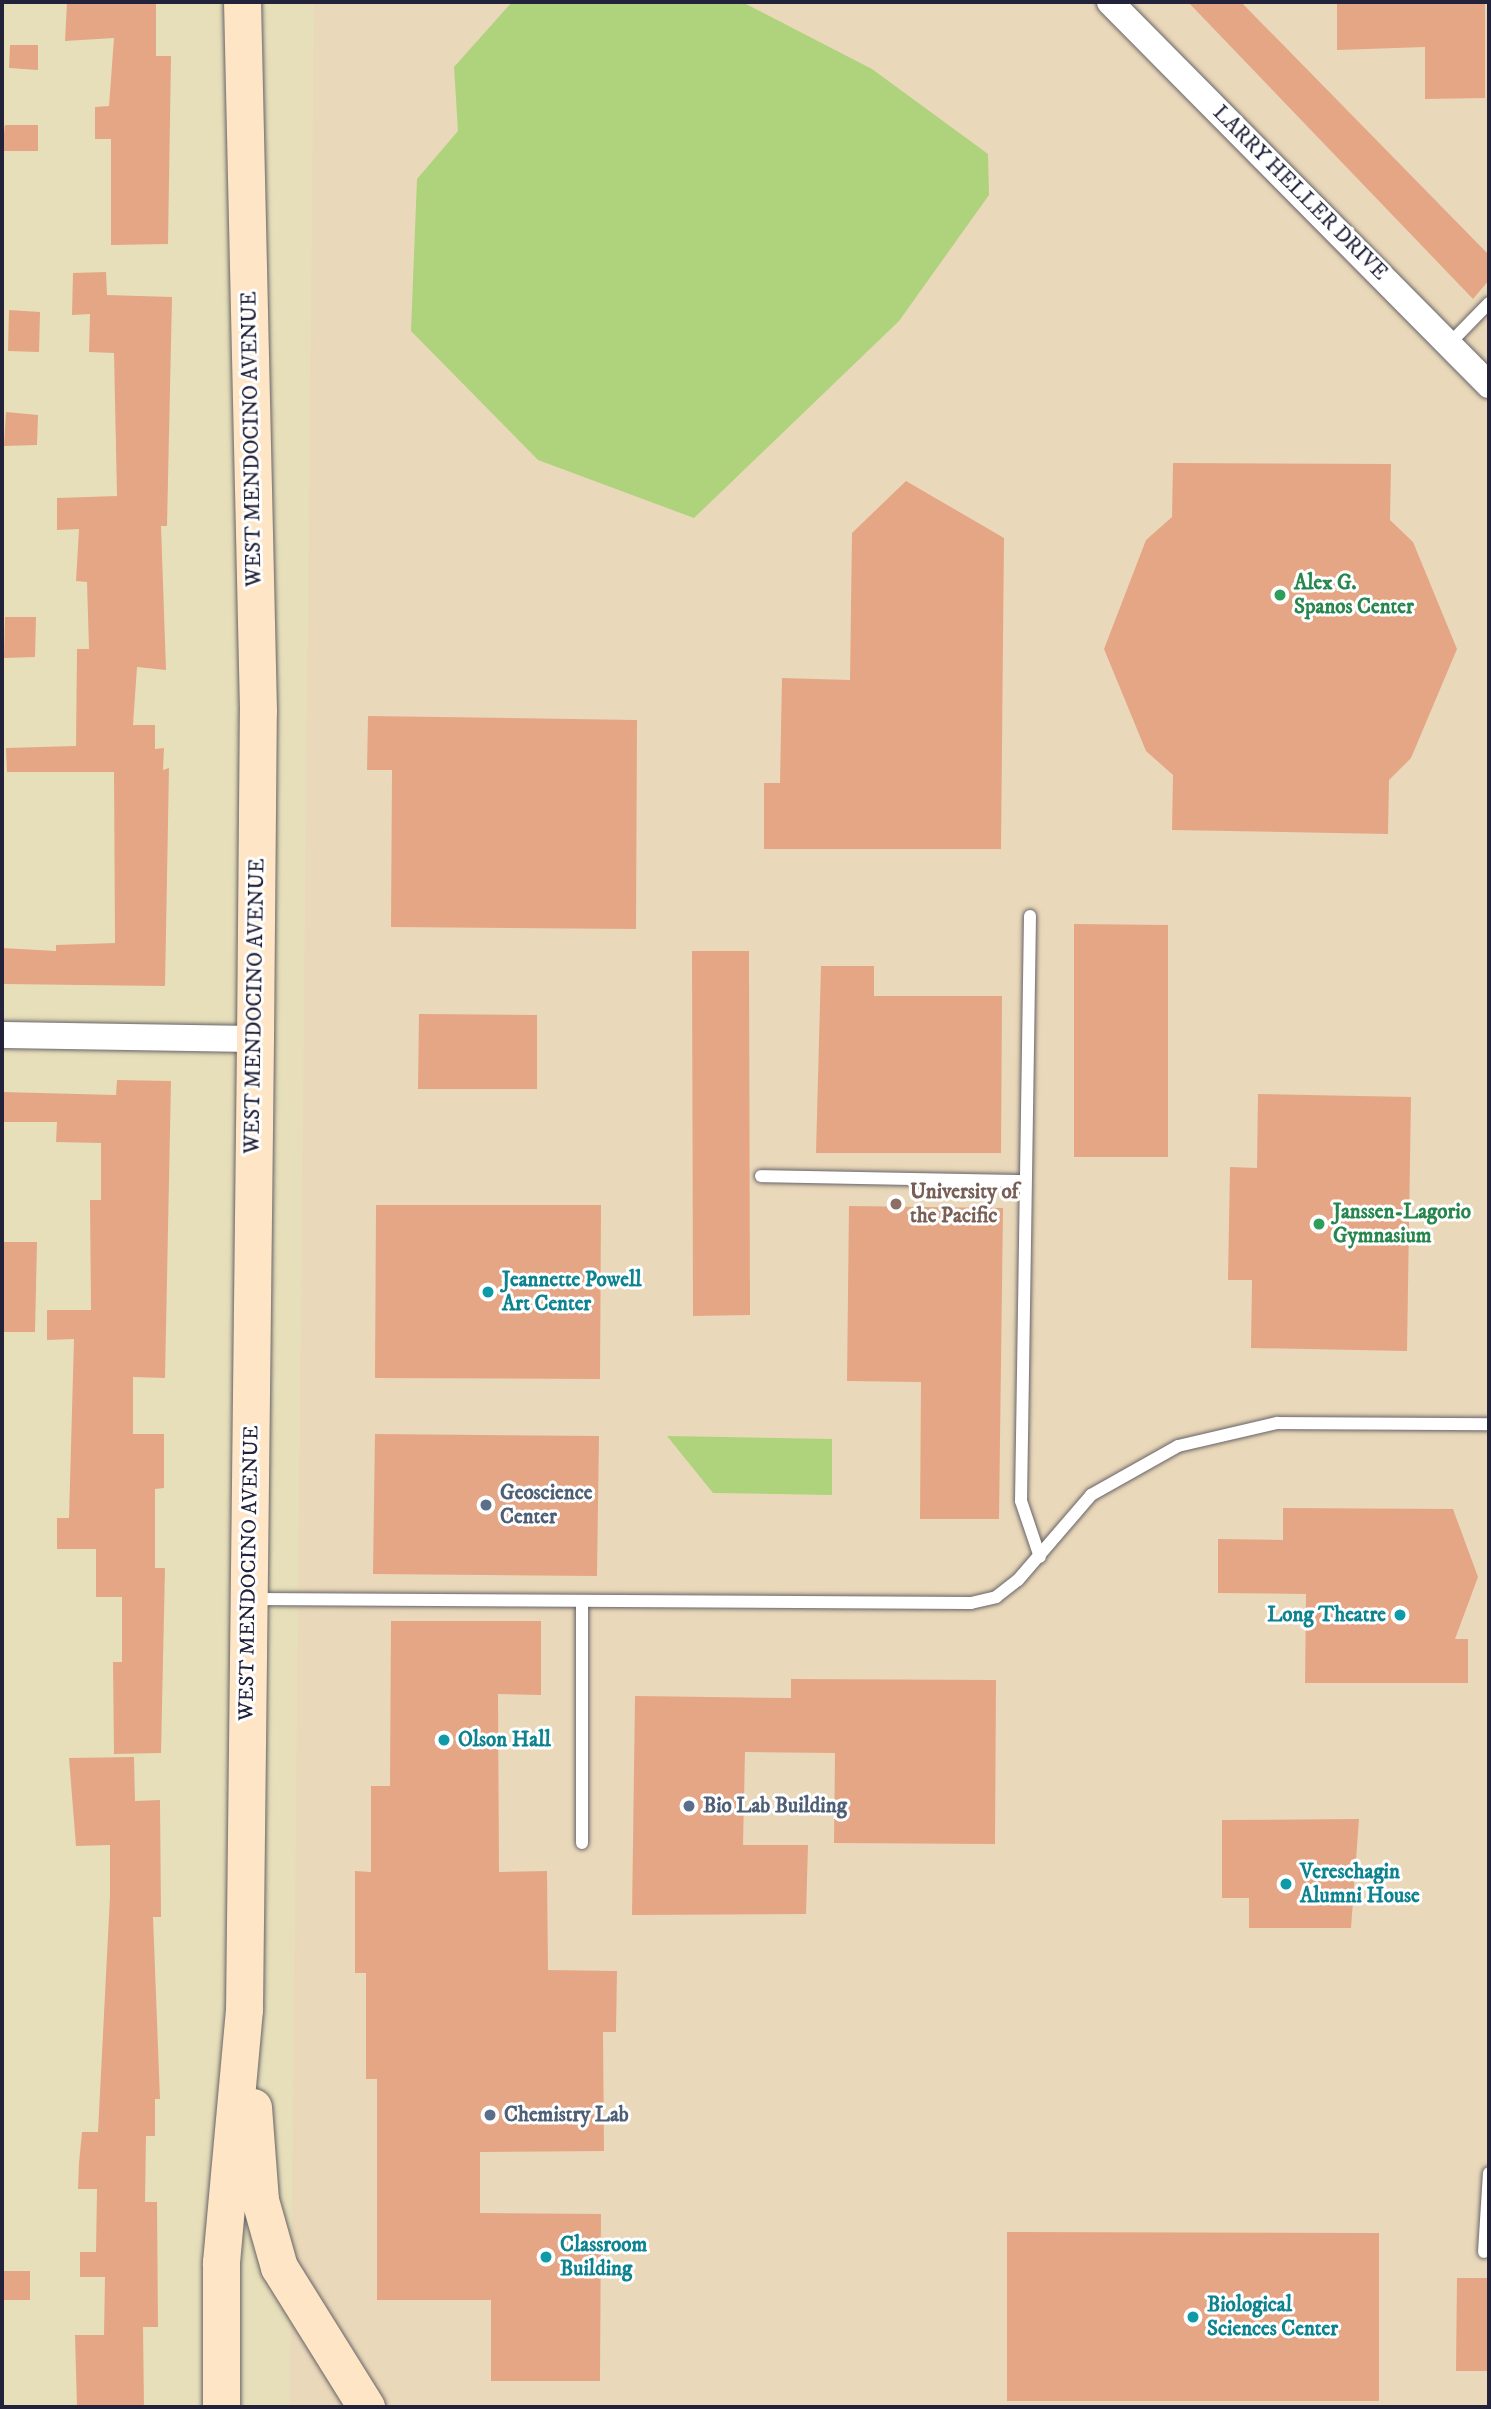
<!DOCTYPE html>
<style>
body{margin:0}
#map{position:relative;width:1491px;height:2409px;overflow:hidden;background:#e7dfba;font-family:"IM FELL DW Pica",serif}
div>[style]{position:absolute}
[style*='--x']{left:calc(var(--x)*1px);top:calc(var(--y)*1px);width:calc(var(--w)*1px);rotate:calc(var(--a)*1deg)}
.built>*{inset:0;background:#ead8ba}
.green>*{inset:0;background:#aed37c}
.building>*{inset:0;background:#e5a686}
.roads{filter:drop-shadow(0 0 2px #676467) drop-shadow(0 0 2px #676467)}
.lane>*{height:12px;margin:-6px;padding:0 6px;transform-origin:6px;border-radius:6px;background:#fff}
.street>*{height:26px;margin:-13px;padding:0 13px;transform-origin:13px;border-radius:13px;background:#fff}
.secondary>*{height:37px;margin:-18.5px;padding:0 18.5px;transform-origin:18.5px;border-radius:18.5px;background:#fde5c5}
.dots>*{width:19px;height:19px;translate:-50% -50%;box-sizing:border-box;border:4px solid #fff;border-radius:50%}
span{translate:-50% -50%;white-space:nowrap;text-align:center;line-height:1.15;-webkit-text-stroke:6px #fff;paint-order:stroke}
.street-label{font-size:21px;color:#22223b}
.leisure-label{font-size:21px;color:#27864d;font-weight:700}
.left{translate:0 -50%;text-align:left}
.education-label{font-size:21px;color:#785e54;font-weight:700}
.culture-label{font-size:21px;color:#0d838f;font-weight:700}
.right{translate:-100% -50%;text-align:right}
.service-label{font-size:21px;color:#4e5e75;font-weight:700}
.frame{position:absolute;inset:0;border:4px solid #22223b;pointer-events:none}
</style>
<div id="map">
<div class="built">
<div style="clip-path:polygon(314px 2px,1489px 2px,1489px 2407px,290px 2407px)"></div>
</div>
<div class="green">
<div style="clip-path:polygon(512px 2px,742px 2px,872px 69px,988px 154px,989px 195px,899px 321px,694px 518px,538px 460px,411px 331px,417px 179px,458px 131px,454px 67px)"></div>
<div style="clip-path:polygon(667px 1436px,832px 1439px,832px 1495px,713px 1493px)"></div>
</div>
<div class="building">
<div style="clip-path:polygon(67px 2px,156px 2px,156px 56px,171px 56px,168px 244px,111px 245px,111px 139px,95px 139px,95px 107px,109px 106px,114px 38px,65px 41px)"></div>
<div style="clip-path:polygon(1188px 2px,1241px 2px,1489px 255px,1489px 280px,1473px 299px)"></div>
<div style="clip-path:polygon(1337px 2px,1485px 2px,1485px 98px,1425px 99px,1425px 47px,1337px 50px)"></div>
<div style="clip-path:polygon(10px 45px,38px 45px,38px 70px,9px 68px)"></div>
<div style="clip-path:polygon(5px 125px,38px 125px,38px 151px,2px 151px)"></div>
<div style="clip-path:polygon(106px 272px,107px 295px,172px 297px,167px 526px,161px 526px,166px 670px,137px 667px,133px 725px,155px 725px,155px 749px,164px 748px,163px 770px,169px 768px,165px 986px,2px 984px,2px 948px,56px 951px,56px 945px,115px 943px,114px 772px,7px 772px,6px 748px,76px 746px,77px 649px,89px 649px,87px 582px,76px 581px,79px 529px,57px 530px,57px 498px,117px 496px,114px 353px,89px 352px,90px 314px,72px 315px,73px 273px)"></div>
<div style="clip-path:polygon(9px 310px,40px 312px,39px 352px,8px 351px)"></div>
<div style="clip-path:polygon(6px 412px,38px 415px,37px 445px,4px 446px)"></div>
<div style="clip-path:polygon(1173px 463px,1391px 464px,1390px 520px,1413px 542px,1457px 649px,1411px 758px,1389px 780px,1388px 834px,1172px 830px,1173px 775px,1146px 751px,1104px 649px,1146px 540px,1172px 517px)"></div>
<div style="clip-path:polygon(906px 481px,1004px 538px,1001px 849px,764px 849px,764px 783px,780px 783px,782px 678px,850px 680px,852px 533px)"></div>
<div style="clip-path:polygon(5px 617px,36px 617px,35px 657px,4px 658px)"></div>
<div style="clip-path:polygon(368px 716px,637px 720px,636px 929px,391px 927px,392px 770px,367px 770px)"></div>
<div style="clip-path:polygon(1074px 924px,1168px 925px,1168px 1157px,1074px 1157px)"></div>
<div style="clip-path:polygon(692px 951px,749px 951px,750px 1315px,693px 1316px)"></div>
<div style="clip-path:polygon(821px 966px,874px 966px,874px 996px,1002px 996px,1001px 1153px,816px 1153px)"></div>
<div style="clip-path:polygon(419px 1014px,537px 1015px,537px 1089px,418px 1089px)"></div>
<div style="clip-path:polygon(117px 1080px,171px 1081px,165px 1378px,133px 1377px,133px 1434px,164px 1434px,164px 1488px,155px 1489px,155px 1568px,165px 1568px,161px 1753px,114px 1754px,113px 1662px,122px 1662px,122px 1597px,96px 1597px,96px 1549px,57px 1549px,57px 1518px,69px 1518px,74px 1339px,47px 1340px,47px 1310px,91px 1310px,90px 1200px,101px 1200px,101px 1143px,56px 1142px,57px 1122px,2px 1122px,2px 1092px,116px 1095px)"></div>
<div style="clip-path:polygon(1258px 1094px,1411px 1097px,1407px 1351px,1251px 1348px,1252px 1280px,1228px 1280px,1230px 1167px,1257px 1168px)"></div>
<div style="clip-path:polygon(376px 1205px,601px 1205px,600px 1379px,375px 1378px)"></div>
<div style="clip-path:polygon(849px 1206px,1003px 1208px,999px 1519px,920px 1519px,921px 1382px,847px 1381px)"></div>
<div style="clip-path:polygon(2px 1242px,37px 1242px,35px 1332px,2px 1332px)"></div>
<div style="clip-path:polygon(375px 1434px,599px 1436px,597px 1576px,373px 1574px)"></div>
<div style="clip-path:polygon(1283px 1508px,1453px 1509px,1478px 1577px,1455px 1639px,1468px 1639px,1468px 1683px,1305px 1683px,1306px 1594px,1218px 1593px,1218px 1539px,1283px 1540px)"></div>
<div style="clip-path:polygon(391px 1621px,541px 1621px,541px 1695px,498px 1694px,499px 1872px,547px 1871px,548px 1970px,617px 1971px,616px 2032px,603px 2032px,604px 2151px,480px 2152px,480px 2213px,601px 2214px,600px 2381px,491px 2381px,491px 2300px,377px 2300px,377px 2079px,366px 2079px,366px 1973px,355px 1973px,355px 1871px,371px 1872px,371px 1786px,390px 1786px)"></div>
<div style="clip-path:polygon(791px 1679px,996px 1680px,995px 1844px,834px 1843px,835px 1753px,745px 1752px,743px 1845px,808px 1845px,806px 1914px,632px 1915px,635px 1696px,791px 1698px)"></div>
<div style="clip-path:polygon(134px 1757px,135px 1801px,160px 1800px,161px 1917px,153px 1917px,160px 2099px,155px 2099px,155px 2136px,146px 2136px,145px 2202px,157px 2202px,158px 2327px,143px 2327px,144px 2407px,77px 2407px,75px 2335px,104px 2335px,105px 2277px,80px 2277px,80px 2252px,96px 2252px,97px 2189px,78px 2189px,79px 2163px,82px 2132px,98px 2132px,110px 1896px,110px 1845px,76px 1846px,69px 1758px)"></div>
<div style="clip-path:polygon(1359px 1819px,1351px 1928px,1249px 1928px,1249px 1898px,1222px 1898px,1222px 1820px)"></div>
<div style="clip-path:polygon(1007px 2232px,1379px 2233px,1379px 2401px,1007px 2401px)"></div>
<div style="clip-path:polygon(2px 2271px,30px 2271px,30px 2300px,2px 2300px)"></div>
<div style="clip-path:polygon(1457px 2278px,1489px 2278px,1489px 2371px,1456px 2371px)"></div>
</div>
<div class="roads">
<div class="lane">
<div style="--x:1450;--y:343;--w:56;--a:-45.7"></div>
<div style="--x:1030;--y:916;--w:585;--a:90.88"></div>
<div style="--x:1021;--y:1501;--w:59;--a:71.3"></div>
<div style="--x:761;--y:1176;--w:263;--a:1.1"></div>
<div style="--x:252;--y:1599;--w:719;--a:0.32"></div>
<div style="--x:971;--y:1603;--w:26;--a:-13"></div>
<div style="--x:996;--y:1597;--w:28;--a:-38"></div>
<div style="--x:1018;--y:1580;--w:112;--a:-49.3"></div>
<div style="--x:1091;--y:1495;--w:100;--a:-29.4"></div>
<div style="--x:1178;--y:1446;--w:102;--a:-13.1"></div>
<div style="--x:1277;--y:1423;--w:212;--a:0.3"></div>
<div style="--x:582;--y:1601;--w:242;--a:90"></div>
<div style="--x:1484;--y:2252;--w:79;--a:-86.4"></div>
</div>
<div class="street">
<div style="--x:1110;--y:2;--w:539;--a:45.3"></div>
<div style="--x:2;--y:1035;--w:253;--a:0.9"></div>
</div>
<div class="secondary">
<div style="--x:253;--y:2107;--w:93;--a:85.7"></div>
<div style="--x:260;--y:2200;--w:70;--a:74.2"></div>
<div style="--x:279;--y:2267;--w:165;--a:58.1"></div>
<div style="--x:221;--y:2407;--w:145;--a:-90"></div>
<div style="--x:221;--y:2262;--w:253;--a:-84.8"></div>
<div style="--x:244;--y:2010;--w:971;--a:-89.35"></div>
<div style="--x:255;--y:1039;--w:328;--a:-89.5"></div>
<div style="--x:258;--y:711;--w:709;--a:-91.29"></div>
</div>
</div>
<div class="dots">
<div style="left:1280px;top:595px;background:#2e9e5b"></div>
<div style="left:896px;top:1204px;background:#8d6e63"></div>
<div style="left:1319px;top:1224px;background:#2e9e5b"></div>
<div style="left:488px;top:1292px;background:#0f9aa8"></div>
<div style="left:486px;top:1505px;background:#5c6f8a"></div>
<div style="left:1400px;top:1615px;background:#0f9aa8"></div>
<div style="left:444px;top:1740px;background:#0f9aa8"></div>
<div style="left:689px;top:1806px;background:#5c6f8a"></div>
<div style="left:1286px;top:1884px;background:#0f9aa8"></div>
<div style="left:490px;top:2115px;background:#5c6f8a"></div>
<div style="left:546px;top:2257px;background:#0f9aa8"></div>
<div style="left:1193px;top:2317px;background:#0f9aa8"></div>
</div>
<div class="street-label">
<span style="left:1300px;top:193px;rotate:45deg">LARRY HELLER DRIVE</span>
<span style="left:252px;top:439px;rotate:-91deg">WEST MENDOCINO AVENUE</span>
<span style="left:255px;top:1006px;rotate:-89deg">WEST MENDOCINO AVENUE</span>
<span style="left:249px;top:1573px;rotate:-89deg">WEST MENDOCINO AVENUE</span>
</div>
<div class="leisure-label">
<span class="left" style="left:1294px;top:595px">Alex G.<br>Spanos Center</span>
<span class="left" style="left:1333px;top:1224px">Janssen-Lagorio<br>Gymnasium</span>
</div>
<div class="education-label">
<span class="left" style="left:910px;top:1204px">University of<br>the Pacific</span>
</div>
<div class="culture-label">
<span class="left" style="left:502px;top:1292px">Jeannette Powell<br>Art Center</span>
<span class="right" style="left:1386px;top:1615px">Long Theatre</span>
<span class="left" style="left:458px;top:1740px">Olson Hall</span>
<span class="left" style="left:1300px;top:1884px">Vereschagin<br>Alumni House</span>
<span class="left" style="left:560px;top:2257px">Classroom<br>Building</span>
<span class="left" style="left:1207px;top:2317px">Biological<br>Sciences Center</span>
</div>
<div class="service-label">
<span class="left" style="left:500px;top:1505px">Geoscience<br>Center</span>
<span class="left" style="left:703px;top:1806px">Bio Lab Building</span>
<span class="left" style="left:504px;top:2115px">Chemistry Lab</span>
</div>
<div class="frame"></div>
</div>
